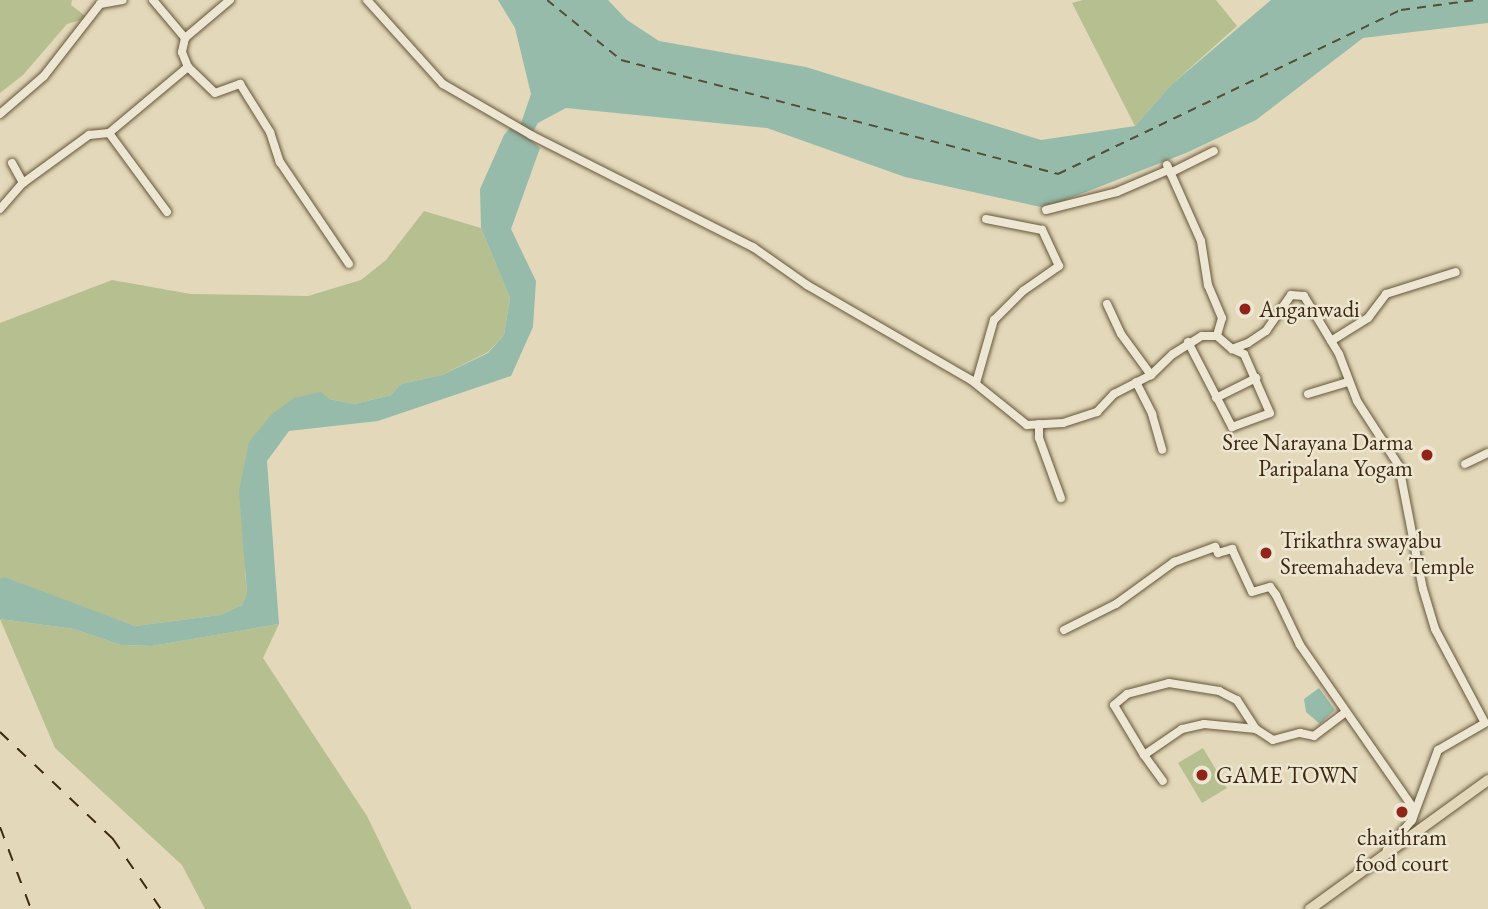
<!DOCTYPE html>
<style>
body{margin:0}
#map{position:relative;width:1488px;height:909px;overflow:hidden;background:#e3d9ba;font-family:"EB Garamond",serif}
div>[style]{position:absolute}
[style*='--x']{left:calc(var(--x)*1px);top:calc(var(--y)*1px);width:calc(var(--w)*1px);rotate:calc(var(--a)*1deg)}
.green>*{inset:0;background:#b5bf8f}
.water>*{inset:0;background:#96bbaa}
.ferry>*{height:2px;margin-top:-1px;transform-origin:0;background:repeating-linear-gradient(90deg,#544e36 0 9px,transparent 0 16px)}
.roads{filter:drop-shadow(0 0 2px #67553a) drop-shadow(0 0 2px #67553a)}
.minor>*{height:8px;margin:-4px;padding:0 4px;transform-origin:4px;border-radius:4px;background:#ede6d2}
.major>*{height:10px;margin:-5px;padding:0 5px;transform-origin:5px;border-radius:5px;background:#e3d9ba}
.rail>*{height:2px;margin-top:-1px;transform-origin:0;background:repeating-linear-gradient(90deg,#3e2910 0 12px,transparent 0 24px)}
.dots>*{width:19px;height:19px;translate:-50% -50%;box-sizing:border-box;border:4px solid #ede6d2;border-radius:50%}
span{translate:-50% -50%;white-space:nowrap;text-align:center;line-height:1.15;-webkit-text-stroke:5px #ede6d2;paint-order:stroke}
.poi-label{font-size:23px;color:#3e2910}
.left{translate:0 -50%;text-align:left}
.right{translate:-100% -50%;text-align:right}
</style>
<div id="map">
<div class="green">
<div style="clip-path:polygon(0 0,72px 0,71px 5px,88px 18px,67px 24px,23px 75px,0 93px)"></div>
<div style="clip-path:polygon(1083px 0,1216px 0,1237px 26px,1171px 85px,1135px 126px,1072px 3px)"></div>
<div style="clip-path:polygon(424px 211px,481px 228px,510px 298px,504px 335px,488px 352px,442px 375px,401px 384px,391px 395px,355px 404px,329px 399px,272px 414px,245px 572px,247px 593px,242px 605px,220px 615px,135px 626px,0 579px,0 323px,112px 280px,191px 294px,308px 296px,361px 280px,386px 260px)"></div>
<div style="clip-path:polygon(0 619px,74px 629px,121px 645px,152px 646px,279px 624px,263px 658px,367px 816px,412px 909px,205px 909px,182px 865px,55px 748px)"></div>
<div style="clip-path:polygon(1203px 748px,1227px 788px,1202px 803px,1178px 763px)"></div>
</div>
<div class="water">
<div style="clip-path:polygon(498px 0,608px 0,627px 20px,659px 41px,806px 67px,1041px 140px,1135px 126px,1171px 85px,1271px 0,1488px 0,1488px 23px,1363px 38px,1256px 120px,1186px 153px,1045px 208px,905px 177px,767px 128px,566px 108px,538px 123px,529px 138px,540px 148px,511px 229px,536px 281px,533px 327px,511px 376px,378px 421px,289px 431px,267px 461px,279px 624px,152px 646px,121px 645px,74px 629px,0 619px,0 579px,4px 577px,135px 626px,220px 615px,242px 605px,247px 593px,239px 491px,249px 442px,272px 414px,294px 398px,321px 392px,329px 399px,355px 404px,391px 395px,401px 384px,442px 375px,488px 353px,504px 335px,510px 298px,481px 228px,480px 189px,504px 135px,510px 128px,518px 132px,531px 94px,515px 28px)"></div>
<div style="clip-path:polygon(1319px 688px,1335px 710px,1320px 724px,1306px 712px,1304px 699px)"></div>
</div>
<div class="ferry">
<div style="--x:547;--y:0;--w:95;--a:39"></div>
<div style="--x:621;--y:60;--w:452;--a:14.6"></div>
<div style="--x:1058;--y:174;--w:380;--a:-25.6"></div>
<div style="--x:1401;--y:10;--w:75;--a:-7.7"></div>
</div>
<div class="roads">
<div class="minor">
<div style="--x:153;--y:0;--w:50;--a:49.9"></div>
<div style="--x:367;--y:0;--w:113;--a:47.9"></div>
<div style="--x:443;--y:84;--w:102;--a:30.1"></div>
<div style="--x:531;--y:135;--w:249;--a:26.8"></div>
<div style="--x:753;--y:247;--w:66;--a:35.1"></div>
<div style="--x:807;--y:285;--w:190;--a:30.1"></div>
<div style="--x:971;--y:380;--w:72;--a:38.8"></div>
<div style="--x:1027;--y:425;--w:36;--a:-3"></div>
<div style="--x:1063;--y:423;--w:36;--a:-18"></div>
<div style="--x:1097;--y:412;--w:25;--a:-47"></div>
<div style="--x:1114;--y:394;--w:42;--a:-27.2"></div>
<div style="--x:1151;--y:375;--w:30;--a:-44"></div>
<div style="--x:1173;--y:354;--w:34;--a:-32"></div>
<div style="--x:1202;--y:336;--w:15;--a:0"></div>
<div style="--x:1217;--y:336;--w:20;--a:41"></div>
<div style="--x:1232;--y:349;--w:17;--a:-21"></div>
<div style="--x:1248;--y:343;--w:22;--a:-34"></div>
<div style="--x:1266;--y:331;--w:44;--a:-55.2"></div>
<div style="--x:1291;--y:295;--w:13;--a:4"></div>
<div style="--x:1304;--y:296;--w:68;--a:58.9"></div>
<div style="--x:1339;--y:354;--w:50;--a:69"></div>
<div style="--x:1357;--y:401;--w:77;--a:57.1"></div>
<div style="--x:1399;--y:466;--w:125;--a:79"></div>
<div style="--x:1423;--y:589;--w:42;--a:73.3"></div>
<div style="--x:1435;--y:629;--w:106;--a:62"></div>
<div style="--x:1485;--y:723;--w:54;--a:150.1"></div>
<div style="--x:1438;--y:750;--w:75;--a:110.4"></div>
<div style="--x:1412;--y:820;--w:39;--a:130"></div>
<div style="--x:188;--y:67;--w:16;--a:-112"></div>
<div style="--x:182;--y:52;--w:14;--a:-78"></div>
<div style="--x:185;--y:38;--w:59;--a:-40.2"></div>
<div style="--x:0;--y:114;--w:58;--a:-40.8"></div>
<div style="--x:44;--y:76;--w:91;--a:-52.1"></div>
<div style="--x:100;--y:4;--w:23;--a:-10"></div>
<div style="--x:109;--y:133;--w:98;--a:53.7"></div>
<div style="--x:12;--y:163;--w:23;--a:61"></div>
<div style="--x:1167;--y:165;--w:83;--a:65.9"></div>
<div style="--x:1201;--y:241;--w:45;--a:81"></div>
<div style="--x:1208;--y:285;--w:36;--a:67"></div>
<div style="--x:1222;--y:318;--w:19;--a:106"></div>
<div style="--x:1170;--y:173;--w:49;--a:-26.6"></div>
<div style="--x:0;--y:209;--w:35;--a:-49"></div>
<div style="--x:23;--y:183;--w:82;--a:-36"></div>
<div style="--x:89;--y:135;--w:20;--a:-6"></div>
<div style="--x:109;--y:133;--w:103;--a:-39.9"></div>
<div style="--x:188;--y:67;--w:37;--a:44"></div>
<div style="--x:215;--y:93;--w:27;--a:-20"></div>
<div style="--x:240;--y:84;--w:57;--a:58"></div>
<div style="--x:270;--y:132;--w:32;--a:72"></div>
<div style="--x:280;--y:162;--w:123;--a:55.9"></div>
<div style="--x:1046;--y:210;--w:73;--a:-14.2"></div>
<div style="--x:1117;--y:192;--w:56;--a:-23.3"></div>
<div style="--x:1107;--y:304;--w:33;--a:65"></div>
<div style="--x:1121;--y:334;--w:51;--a:53.8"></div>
<div style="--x:1331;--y:341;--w:44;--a:-31.9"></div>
<div style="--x:1368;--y:318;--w:30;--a:-53"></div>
<div style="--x:1386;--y:294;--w:73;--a:-17.4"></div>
<div style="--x:1188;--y:342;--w:96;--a:62.6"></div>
<div style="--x:1232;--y:427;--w:40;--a:-20.2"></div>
<div style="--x:1270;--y:413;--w:64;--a:-113.8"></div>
<div style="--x:1244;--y:354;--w:13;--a:-157"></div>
<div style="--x:1136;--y:382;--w:36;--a:63"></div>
<div style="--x:1152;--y:414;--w:37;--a:74"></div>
<div style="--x:976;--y:383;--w:66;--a:-74.1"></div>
<div style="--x:994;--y:320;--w:41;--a:-45"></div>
<div style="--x:1023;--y:291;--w:44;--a:-34.8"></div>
<div style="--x:1059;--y:266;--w:40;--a:-115"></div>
<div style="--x:1042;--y:230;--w:57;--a:-168.9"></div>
<div style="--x:1308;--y:394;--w:42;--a:-16.7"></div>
<div style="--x:1216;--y:398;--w:45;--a:-26.6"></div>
<div style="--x:1039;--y:424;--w:14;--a:90"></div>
<div style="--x:1039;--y:438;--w:64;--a:69.9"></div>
<div style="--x:1465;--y:464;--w:25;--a:-26"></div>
<div style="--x:1064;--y:630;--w:58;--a:-26.6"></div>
<div style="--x:1116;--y:604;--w:72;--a:-35.9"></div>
<div style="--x:1174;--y:562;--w:44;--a:-20.1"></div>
<div style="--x:1215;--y:547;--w:7;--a:63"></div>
<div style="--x:1218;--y:553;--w:15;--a:-16"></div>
<div style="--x:1232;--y:549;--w:47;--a:65.1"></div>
<div style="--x:1252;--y:592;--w:19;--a:-16"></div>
<div style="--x:1270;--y:587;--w:10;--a:53"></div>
<div style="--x:1276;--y:595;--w:55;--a:64.4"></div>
<div style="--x:1300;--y:645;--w:200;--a:55.2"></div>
<div style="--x:1256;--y:729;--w:52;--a:-174.5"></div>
<div style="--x:1204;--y:724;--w:23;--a:167"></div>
<div style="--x:1182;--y:729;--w:46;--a:145.6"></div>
<div style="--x:1144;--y:755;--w:58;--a:-121"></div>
<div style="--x:1114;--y:705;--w:17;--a:-40"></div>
<div style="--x:1127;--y:694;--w:43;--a:-14.7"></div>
<div style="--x:1169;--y:683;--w:51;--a:9.1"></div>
<div style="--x:1219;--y:691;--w:20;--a:27"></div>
<div style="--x:1237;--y:700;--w:35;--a:57"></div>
<div style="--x:1256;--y:729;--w:20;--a:33"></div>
<div style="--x:1273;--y:740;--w:28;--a:-15"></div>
<div style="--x:1300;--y:733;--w:14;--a:12"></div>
<div style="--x:1314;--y:736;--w:40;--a:-37"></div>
<div style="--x:1144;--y:755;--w:32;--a:54"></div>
</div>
<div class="major">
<div style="--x:1310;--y:909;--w:220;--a:-35.9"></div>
</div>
</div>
<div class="rail">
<div style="--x:0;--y:732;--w:156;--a:43.4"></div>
<div style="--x:113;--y:839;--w:85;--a:55.6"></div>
<div style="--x:0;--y:827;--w:88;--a:69.3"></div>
</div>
<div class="dots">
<div style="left:1245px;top:309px;background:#8f2418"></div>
<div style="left:1427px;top:455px;background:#8f2418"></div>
<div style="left:1266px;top:553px;background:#8f2418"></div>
<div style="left:1202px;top:775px;background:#8f2418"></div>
<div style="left:1402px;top:812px;background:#8f2418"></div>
</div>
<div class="poi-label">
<span class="left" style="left:1259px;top:309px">Anganwadi</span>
<span class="right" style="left:1413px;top:455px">Sree Narayana Darma<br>Paripalana Yogam</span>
<span class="left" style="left:1280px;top:553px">Trikathra swayabu<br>Sreemahadeva Temple</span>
<span class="left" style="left:1216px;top:775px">GAME TOWN</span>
<span style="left:1402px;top:850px">chaithram<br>food court</span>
</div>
</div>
